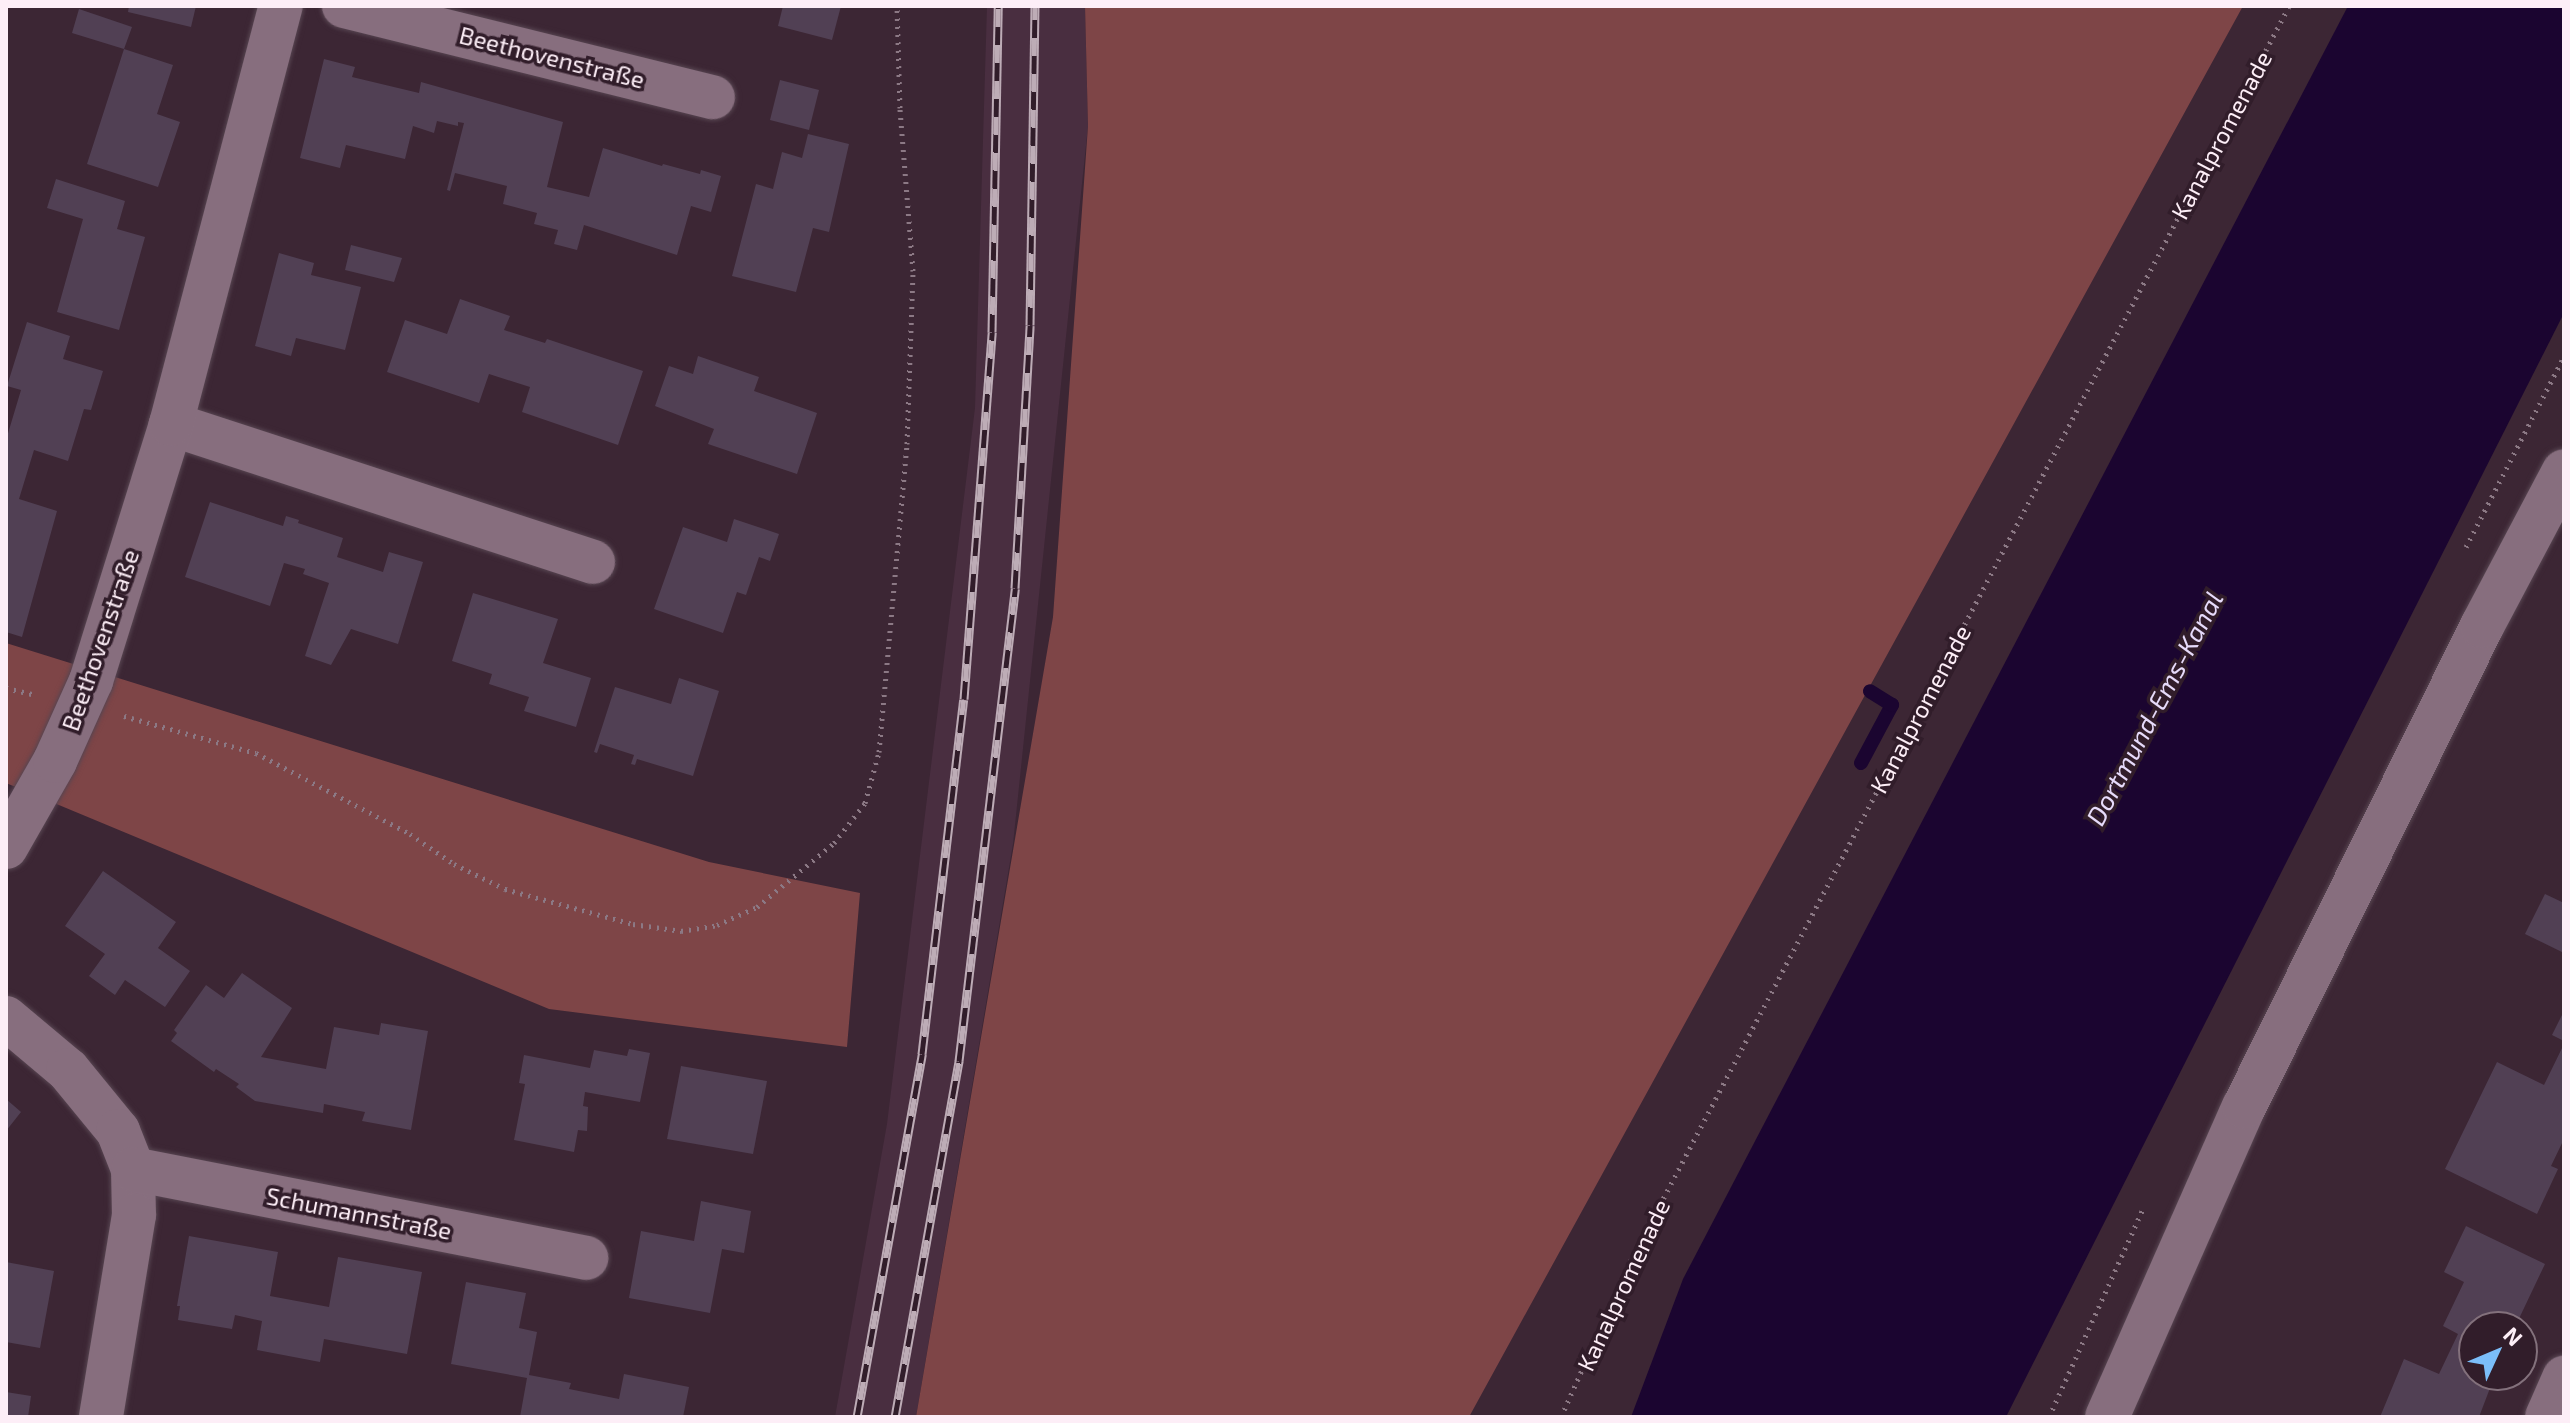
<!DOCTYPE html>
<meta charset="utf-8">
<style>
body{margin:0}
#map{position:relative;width:2570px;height:1423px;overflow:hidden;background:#3c2634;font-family:"Exo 2",sans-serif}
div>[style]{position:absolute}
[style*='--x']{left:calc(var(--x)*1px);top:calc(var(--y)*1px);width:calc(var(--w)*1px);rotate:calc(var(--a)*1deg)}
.built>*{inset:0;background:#492e40}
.green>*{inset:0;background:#7e4547}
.water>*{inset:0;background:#1b0530}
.stream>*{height:14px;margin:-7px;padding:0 7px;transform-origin:7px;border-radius:7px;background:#1b0530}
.building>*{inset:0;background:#514054}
.path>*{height:5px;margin-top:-2.5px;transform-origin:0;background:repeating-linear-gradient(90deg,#8c7985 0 2px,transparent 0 8px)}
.roads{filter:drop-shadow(0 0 2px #574551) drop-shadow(0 0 2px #574551)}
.minor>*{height:44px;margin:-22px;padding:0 22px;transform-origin:22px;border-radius:22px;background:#876e7e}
.rail>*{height:9px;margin-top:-4.5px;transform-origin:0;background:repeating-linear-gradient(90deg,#311d2a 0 18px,#bdacb6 0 36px);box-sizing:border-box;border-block:2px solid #bdacb6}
span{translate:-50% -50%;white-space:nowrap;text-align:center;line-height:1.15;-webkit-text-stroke:7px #311d2a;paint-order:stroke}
.street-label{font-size:24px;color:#fdeef7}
.water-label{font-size:26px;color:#e7dbfb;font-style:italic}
.frame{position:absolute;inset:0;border:8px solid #fdeef7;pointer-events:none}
.north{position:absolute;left:2458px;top:1311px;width:80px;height:80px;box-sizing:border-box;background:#311d2a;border:2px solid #83717c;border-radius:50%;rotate:46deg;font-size:22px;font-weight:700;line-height:32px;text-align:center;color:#fdeef7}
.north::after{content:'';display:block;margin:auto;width:28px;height:36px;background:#7bbef9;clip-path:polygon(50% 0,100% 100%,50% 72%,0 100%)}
</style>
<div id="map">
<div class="built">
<div style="clip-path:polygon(987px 6px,1085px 6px,1088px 126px,1013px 844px,916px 1417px,835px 1417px,887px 1124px,975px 408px)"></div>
</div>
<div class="green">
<div style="clip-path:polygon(1085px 6px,2243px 6px,1469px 1417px,916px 1417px,1053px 617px,1088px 126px)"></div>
<div style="clip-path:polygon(6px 643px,709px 862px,860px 893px,847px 1047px,549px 1009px,6px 783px)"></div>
</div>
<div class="water">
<div style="clip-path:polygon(2348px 6px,2564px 6px,2564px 313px,2006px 1417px,1631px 1417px,1683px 1279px)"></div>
</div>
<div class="stream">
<div style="--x:1861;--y:763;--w:66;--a:-61.9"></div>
<div style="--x:1892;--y:705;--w:26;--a:-148"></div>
</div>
<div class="building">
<div style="clip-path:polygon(129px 6px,196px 6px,191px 27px,128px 12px)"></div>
<div style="clip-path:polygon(783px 6px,841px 6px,832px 40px,778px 26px)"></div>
<div style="clip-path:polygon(79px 9px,132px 27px,124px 49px,72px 33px)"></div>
<div style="clip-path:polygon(124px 49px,173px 65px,157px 114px,180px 122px,158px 187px,87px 164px)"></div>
<div style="clip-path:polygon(324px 59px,355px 67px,352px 77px,419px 93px,421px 82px,563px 122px,547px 187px,589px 197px,603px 148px,662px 166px,663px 164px,700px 174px,701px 170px,721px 176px,711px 212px,691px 206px,677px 255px,584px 225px,577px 250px,554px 244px,558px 230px,534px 224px,537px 213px,503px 204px,507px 186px,455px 173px,450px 191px,447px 190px,464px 123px,458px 122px,458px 126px,437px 121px,434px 133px,413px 126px,405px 159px,346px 145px,340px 168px,300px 158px)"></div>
<div style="clip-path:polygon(780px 80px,819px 90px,809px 130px,770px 120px)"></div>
<div style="clip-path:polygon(808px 134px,849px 144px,829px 232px,813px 228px,796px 292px,732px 276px,756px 184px,773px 189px,782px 152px,802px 158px)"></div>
<div style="clip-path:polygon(56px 179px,125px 201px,117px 229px,145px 237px,119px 330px,57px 312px,83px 219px,47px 208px)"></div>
<div style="clip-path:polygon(351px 245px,402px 258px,394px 282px,345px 270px)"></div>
<div style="clip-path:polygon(279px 253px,314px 263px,311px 275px,361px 287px,345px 350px,296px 338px,291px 356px,255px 346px)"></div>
<div style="clip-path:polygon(460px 299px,510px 316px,504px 330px,545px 343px,547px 339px,643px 371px,618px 445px,522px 412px,530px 387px,489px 374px,479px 403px,387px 372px,405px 320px,447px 334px)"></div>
<div style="clip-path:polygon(27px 322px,70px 336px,63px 359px,103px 371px,91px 410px,84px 409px,68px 461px,34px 450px,19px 499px,57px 511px,22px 637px,6px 632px,6px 440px,21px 390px,7px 386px)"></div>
<div style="clip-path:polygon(698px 356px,759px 377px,754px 391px,817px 413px,797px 474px,708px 444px,714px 429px,655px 406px,669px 366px,693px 374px)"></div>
<div style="clip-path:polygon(210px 502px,283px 526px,286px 516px,299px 520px,298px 523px,343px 538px,337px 557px,383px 572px,389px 552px,423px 562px,398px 644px,351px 629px,331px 665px,305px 656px,329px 583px,303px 574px,305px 569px,284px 563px,270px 606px,185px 577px)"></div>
<div style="clip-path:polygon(734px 519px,779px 534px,770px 561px,759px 557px,746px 595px,737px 592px,723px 633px,654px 609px,683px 527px,727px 542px)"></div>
<div style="clip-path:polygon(473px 593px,558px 619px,543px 663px,591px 678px,576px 727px,524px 711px,529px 697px,489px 684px,492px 674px,452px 661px)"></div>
<div style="clip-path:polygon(679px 678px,719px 691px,693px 776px,637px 759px,635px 765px,631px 764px,634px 755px,600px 744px,597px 753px,594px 752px,615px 687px,671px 704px)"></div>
<div style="clip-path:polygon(103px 871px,176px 922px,158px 948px,190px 971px,165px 1007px,125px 980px,115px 995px,89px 976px,105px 954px,65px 926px)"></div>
<div style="clip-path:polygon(2545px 894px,2564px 903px,2564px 953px,2525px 934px)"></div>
<div style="clip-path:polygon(242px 973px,292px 1008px,261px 1057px,326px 1069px,334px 1027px,379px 1035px,381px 1023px,428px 1031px,411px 1130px,362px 1121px,365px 1112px,324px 1104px,323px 1113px,255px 1101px,236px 1087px,239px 1084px,216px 1069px,214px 1072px,171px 1041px,177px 1033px,174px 1030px,206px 985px,224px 998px)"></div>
<div style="clip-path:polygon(2564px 1011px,2564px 1041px,2552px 1035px)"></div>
<div style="clip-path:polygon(2564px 1044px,2564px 1139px,2551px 1166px,2558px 1169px,2537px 1214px,2445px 1169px,2497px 1062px,2544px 1085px)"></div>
<div style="clip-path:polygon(629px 1049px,650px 1053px,640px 1102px,585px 1092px,583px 1106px,588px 1107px,587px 1131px,578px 1130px,574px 1152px,514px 1140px,525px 1084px,519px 1083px,524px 1055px,590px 1068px,594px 1050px,627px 1056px)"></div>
<div style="clip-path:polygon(681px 1066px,767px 1081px,753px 1154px,667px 1139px)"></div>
<div style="clip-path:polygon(6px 1099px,21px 1112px,6px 1131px)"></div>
<div style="clip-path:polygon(701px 1201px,751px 1211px,744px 1253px,722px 1249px,710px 1313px,629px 1298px,641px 1231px,694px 1241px)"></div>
<div style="clip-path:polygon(2466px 1226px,2545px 1264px,2515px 1327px,2474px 1327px,2474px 1375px,2495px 1375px,2479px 1417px,2380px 1417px,2404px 1359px,2439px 1374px,2458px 1334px,2443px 1326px,2464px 1282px,2444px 1272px)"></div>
<div style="clip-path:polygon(189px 1236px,278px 1252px,270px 1296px,329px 1307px,338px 1257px,422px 1272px,407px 1354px,324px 1339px,320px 1362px,257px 1350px,262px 1321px,235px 1315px,232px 1329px,178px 1320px,180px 1306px,177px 1306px)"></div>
<div style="clip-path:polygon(6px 1262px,54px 1271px,40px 1348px,6px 1342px)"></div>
<div style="clip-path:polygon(466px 1282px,526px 1293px,519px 1328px,537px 1332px,529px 1375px,571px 1383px,569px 1389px,619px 1399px,624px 1374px,689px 1387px,683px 1417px,520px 1417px,527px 1378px,451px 1364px)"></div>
<div style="clip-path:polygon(6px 1392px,31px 1396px,28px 1417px,6px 1417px)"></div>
</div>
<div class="path">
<div style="--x:2466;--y:547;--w:215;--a:-62.8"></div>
<div style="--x:6;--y:688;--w:31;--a:13"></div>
<div style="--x:124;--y:716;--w:137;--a:15.7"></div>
<div style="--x:256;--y:753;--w:174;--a:27.7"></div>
<div style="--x:410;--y:834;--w:53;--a:34.3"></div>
<div style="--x:454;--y:864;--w:57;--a:26.1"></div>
<div style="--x:505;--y:889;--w:133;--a:15.3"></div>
<div style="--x:633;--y:924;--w:49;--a:8.3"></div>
<div style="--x:681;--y:931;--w:36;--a:-9"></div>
<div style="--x:717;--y:925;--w:44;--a:-24.2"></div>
<div style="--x:757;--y:907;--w:100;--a:-39.7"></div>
<div style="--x:834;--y:843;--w:51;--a:-52.2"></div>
<div style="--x:865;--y:803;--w:53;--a:-74.6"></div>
<div style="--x:879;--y:752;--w:309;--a:-84.8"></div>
<div style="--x:907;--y:444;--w:173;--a:-88"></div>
<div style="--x:913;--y:271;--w:164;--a:-94.6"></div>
<div style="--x:900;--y:108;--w:102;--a:-91.7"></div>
<div style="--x:1561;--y:1417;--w:170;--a:-66"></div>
<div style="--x:1630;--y:1262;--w:1418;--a:-62.31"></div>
<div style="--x:2049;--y:1417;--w:230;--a:-65.7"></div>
</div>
<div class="roads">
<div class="minor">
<div style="--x:344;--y:6;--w:380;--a:13.9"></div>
<div style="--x:171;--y:424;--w:444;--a:18.1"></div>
<div style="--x:6;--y:847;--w:99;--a:-60.3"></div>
<div style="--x:55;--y:761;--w:88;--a:-65.8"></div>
<div style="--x:91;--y:681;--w:269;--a:-72.7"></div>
<div style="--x:171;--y:424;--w:432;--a:-75.3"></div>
<div style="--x:6;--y:1018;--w:81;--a:40"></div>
<div style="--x:68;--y:1070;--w:79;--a:50.7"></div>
<div style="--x:118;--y:1131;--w:41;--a:68.5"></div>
<div style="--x:133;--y:1169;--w:46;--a:88.8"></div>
<div style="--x:134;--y:1215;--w:205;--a:99.3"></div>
<div style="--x:133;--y:1169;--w:462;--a:11.1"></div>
<div style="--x:2107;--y:1417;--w:339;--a:-66.2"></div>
<div style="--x:2244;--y:1107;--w:537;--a:-63.67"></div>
<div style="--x:2482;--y:626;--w:175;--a:-62.1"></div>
<div style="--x:2547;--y:1417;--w:43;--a:-66.4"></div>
</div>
</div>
<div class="rail">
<div style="--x:857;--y:1417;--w:369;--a:-79.8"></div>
<div style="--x:922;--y:1054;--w:357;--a:-83.3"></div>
<div style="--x:964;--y:699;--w:368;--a:-85.6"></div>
<div style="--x:992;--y:332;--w:326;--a:-88.9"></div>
<div style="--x:895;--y:1417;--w:362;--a:-79.8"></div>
<div style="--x:959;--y:1061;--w:476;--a:-83.2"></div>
<div style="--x:1015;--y:588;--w:263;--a:-86.7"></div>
<div style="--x:1030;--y:325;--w:319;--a:-89.1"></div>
</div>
<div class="street-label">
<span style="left:552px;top:57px;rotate:14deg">Beethovenstraße</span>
<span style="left:2221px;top:135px;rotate:-62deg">Kanalpromenade</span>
<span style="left:100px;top:640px;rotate:-71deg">Beethovenstraße</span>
<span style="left:1920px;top:709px;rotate:-62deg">Kanalpromenade</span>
<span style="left:359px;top:1213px;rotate:11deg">Schumannstraße</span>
<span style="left:1623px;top:1285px;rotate:-65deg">Kanalpromenade</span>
</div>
<div class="water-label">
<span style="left:2154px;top:708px;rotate:-62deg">Dortmund-Ems-Kanal</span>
</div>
<div class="frame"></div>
<div class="north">N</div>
</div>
